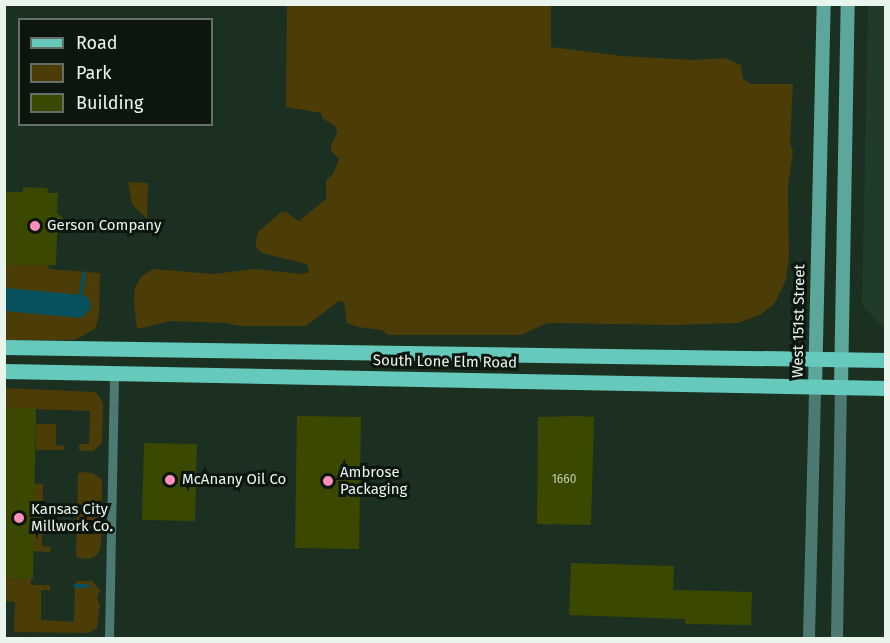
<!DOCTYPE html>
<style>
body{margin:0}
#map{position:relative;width:890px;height:643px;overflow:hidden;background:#1b3021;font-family:"Fira Sans",sans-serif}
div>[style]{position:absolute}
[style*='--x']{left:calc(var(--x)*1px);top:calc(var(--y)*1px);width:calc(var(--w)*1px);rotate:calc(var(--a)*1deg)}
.built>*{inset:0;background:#203b28}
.green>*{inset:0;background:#4c3c07}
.water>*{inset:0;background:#07515f}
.stream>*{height:4px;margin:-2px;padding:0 2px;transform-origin:2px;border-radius:2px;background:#07515f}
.building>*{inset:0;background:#3b4900}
.minor>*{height:9px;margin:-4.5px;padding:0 4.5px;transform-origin:4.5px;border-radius:4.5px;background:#4c7a73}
.tertiary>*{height:12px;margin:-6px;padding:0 6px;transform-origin:6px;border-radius:6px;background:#4c7a73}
.secondary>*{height:14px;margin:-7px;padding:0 7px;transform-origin:7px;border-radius:7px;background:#5ba79c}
.primary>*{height:15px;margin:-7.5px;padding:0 7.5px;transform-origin:7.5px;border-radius:7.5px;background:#65cabc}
.dots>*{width:16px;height:16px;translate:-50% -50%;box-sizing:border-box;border:3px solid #0d150f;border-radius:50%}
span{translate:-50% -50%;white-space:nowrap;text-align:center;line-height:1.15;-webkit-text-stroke:6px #0d150f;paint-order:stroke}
.number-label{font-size:12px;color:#becab1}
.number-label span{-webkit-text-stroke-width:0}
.poi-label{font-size:15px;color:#e9f5ec}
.left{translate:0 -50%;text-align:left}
.street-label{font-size:15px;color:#e9f5ec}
.frame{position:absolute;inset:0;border:6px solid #e9f5ec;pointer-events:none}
.legend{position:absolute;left:18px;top:18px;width:195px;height:108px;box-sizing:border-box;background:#0d150f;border:2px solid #656f67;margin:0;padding:8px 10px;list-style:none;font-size:18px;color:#e9f5ec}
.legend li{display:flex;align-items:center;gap:12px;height:30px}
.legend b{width:30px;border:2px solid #656f67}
</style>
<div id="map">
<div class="built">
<div style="clip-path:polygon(868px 5px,885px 5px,885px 330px,862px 304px)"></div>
</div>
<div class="green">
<div style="clip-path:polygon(287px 5px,551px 5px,551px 47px,622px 56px,693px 60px,725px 58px,741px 65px,743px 79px,751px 84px,793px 84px,790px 144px,793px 151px,788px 186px,789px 257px,786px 280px,775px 303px,760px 315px,738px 323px,673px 325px,553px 323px,545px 324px,521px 335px,388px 335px,382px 330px,358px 327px,347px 323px,344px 302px,339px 301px,306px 326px,242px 326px,224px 323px,171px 321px,137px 329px,134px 303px,135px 287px,142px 276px,153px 269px,214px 274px,254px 269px,302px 274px,309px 272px,307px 264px,262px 253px,256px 247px,256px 240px,258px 232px,281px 212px,286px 212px,299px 221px,326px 199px,326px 180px,333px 174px,339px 159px,331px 151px,331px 145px,337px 133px,336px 127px,322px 118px,321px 113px,286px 107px)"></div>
<div style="clip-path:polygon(128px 182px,148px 183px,147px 219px,132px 204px)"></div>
<div style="clip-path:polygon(5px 265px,48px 265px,49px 269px,100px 273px,99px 315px,95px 329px,74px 340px,5px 340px)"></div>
<div style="clip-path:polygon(5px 388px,96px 392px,103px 403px,102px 443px,93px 451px,81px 451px,78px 448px,80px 444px,89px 444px,90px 411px,5px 408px)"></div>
<div style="clip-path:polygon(36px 424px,56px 424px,56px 445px,64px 446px,64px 450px,36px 450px)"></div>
<div style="clip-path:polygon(80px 472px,93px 473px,102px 480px,101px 547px,97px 555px,90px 559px,78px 558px,76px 555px,78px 475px)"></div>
<div style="clip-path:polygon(33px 484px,43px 484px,42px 546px,51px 547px,50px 552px,32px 551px)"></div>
<div style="clip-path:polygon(5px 578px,31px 579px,31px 585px,50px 585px,50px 590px,41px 590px,41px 620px,74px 622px,75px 587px,88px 587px,87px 585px,77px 585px,76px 581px,92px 581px,100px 590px,97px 599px,100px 605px,97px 628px,88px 633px,14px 632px,15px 602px,5px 601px)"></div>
</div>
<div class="water">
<div style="clip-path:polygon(5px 288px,83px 295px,89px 298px,91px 309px,81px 318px,5px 311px)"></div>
</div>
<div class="stream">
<div style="--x:81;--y:294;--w:21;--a:-82"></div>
<div style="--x:75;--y:586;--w:12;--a:0"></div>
</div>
<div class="building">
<div style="clip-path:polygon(23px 187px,48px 188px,47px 193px,58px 193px,57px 213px,63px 218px,65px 225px,57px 233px,56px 265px,4px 265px,4px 192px,23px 192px)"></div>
<div style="clip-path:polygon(4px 408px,36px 408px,33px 579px,4px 578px)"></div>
<div style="clip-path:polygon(297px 416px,361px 417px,359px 549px,295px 548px)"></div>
<div style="clip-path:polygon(578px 416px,594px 417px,591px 525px,537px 524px,538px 417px)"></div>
<div style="clip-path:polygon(144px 443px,197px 444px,195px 521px,142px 520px)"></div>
<div style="clip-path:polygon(571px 563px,674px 566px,673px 590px,752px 592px,751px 625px,685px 624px,685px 619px,569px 615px)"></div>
</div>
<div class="minor">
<div style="--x:109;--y:638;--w:265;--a:-88.9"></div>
</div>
<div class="tertiary">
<div style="--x:809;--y:638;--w:251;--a:-88.6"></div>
<div style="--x:837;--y:638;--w:251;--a:-89.1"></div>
</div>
<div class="secondary">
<div style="--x:815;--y:387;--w:383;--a:-88.7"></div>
<div style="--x:841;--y:387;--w:383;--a:-89"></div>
</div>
<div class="primary">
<div style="--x:4;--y:347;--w:882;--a:0.84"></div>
<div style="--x:4;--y:371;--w:882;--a:1.1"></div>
</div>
<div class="dots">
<div style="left:35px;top:226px;background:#ff8eba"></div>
<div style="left:170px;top:480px;background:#ff8eba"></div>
<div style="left:328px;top:481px;background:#ff8eba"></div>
<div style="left:19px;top:518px;background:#ff8eba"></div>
</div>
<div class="number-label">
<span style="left:564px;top:480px">1660</span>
</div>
<div class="poi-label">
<span class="left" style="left:47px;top:226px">Gerson Company</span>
<span class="left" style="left:340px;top:481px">Ambrose<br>Packaging</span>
<span class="left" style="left:182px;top:480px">McAnany Oil Co</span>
<span class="left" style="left:31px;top:518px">Kansas City<br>Millwork Co.</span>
</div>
<div class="street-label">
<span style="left:799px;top:321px;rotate:-89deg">West 151st Street</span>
<span style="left:445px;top:362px;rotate:1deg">South Lone Elm Road</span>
</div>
<div class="frame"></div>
<ul class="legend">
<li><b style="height:8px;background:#65cabc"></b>Road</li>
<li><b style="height:16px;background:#4c3c07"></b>Park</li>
<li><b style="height:16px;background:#3b4900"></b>Building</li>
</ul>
</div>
